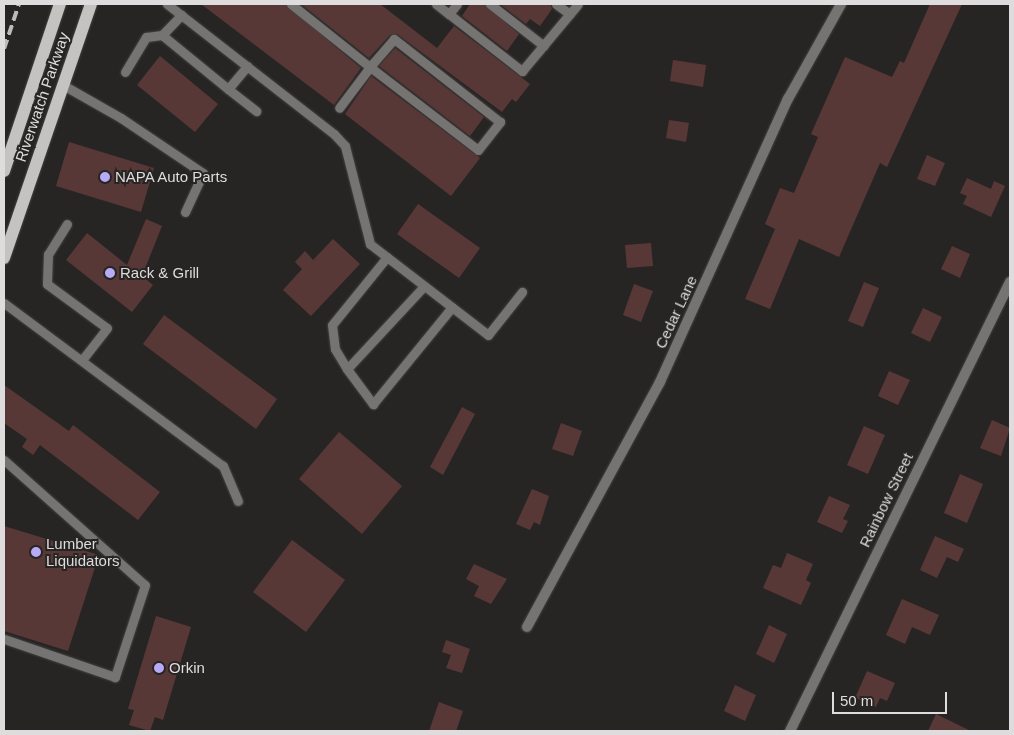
<!DOCTYPE html>
<style>
body{margin:0}
#map{position:relative;width:1014px;height:735px;overflow:hidden;background:#272524;font-family:Arial,sans-serif}
div>[style]{position:absolute}
[style*='--x']{left:calc(var(--x)*1px);top:calc(var(--y)*1px);width:calc(var(--w)*1px);rotate:calc(var(--a)*1deg)}
.building>*{inset:0;background:#583837}
.roads{filter:drop-shadow(0 0 1px #444241) drop-shadow(0 0 1px #444241)}
.lane>*{height:9px;margin:-4.5px;padding:0 4.5px;transform-origin:4.5px;border-radius:4.5px;background:#757473}
.street>*{height:10px;margin:-5px;padding:0 5px;transform-origin:5px;border-radius:5px;background:#757473}
.primary>*{height:12px;margin:-6px;padding:0 6px;transform-origin:6px;border-radius:6px;background:#c5c3c1}
.rail>*{height:4px;margin-top:-2px;transform-origin:0;background:repeating-linear-gradient(90deg,#bcbaba 0 10px,transparent 0 15px)}
.dots>*{width:14px;height:14px;translate:-50% -50%;box-sizing:border-box;border:2px solid #272524;border-radius:50%}
span{translate:-50% -50%;white-space:nowrap;text-align:center;line-height:1.15;-webkit-text-stroke:4px #272524;paint-order:stroke}
.street-label{font-size:15px;color:#dedcdc}
.poi-label{font-size:15px;color:#dedcdc}
.left{translate:0 -50%;text-align:left}
.frame{position:absolute;inset:0;border:5px solid #dedcdc;pointer-events:none}
.scale{position:absolute;left:832px;top:692px;width:115px;height:22px;box-sizing:border-box;border:2px solid #dedcdc;border-top:0;padding-left:6px;font-size:15px;line-height:18px;white-space:nowrap;color:#dedcdc;-webkit-text-stroke:4px #272524;paint-order:stroke}
</style>
<div id="map">
<div class="building">
<div style="clip-path:polygon(201px 4px,285px 4px,361px 68px,334px 105px)"></div>
<div style="clip-path:polygon(301px 4px,380px 4px,437px 48px,454px 26px,530px 84px,516px 102px,512px 99px,502px 112px,397px 34px,390px 35px,369px 58px)"></div>
<div style="clip-path:polygon(470px 4px,484px 4px,519px 34px,507px 51px,462px 16px)"></div>
<div style="clip-path:polygon(500px 4px,550px 4px,552px 9px,540px 26px,530px 19px,526px 24px)"></div>
<div style="clip-path:polygon(930px 4px,962px 4px,887px 167px,880px 163px,839px 257px,799px 239px,770px 309px,745px 299px,775px 229px,765px 224px,780px 188px,794px 193px,818px 137px,811px 134px,845px 57px,892px 77px,900px 61px,904px 63px)"></div>
<div style="clip-path:polygon(395px 48px,484px 117px,470px 136px,379px 66px)"></div>
<div style="clip-path:polygon(160px 56px,218px 104px,195px 132px,137px 85px)"></div>
<div style="clip-path:polygon(673px 60px,706px 65px,703px 87px,670px 81px)"></div>
<div style="clip-path:polygon(371px 76px,480px 158px,451px 196px,345px 114px)"></div>
<div style="clip-path:polygon(669px 120px,689px 123px,686px 142px,666px 138px)"></div>
<div style="clip-path:polygon(69px 142px,154px 168px,141px 212px,56px 186px)"></div>
<div style="clip-path:polygon(927px 155px,945px 163px,935px 186px,917px 179px)"></div>
<div style="clip-path:polygon(967px 178px,991px 189px,994px 181px,1005px 186px,991px 217px,963px 204px,967px 196px,960px 193px)"></div>
<div style="clip-path:polygon(418px 204px,480px 248px,459px 278px,397px 234px)"></div>
<div style="clip-path:polygon(146px 219px,162px 226px,142px 276px,153px 285px,132px 312px,66px 260px,87px 233px,127px 265px)"></div>
<div style="clip-path:polygon(333px 239px,360px 264px,311px 316px,283px 290px,302px 269px,295px 262px,305px 251px,313px 260px)"></div>
<div style="clip-path:polygon(651px 243px,653px 266px,627px 268px,625px 245px)"></div>
<div style="clip-path:polygon(952px 246px,970px 254px,960px 278px,941px 269px)"></div>
<div style="clip-path:polygon(864px 282px,879px 288px,863px 327px,848px 321px)"></div>
<div style="clip-path:polygon(634px 284px,653px 291px,641px 322px,623px 315px)"></div>
<div style="clip-path:polygon(923px 308px,942px 317px,930px 342px,911px 333px)"></div>
<div style="clip-path:polygon(164px 315px,277px 399px,256px 429px,143px 344px)"></div>
<div style="clip-path:polygon(889px 371px,910px 380px,898px 405px,878px 396px)"></div>
<div style="clip-path:polygon(4px 385px,69px 431px,73px 425px,160px 492px,138px 520px,40px 445px,33px 455px,22px 447px,27px 439px,4px 423px)"></div>
<div style="clip-path:polygon(462px 407px,475px 414px,443px 475px,430px 467px)"></div>
<div style="clip-path:polygon(992px 420px,1010px 428px,1001px 456px,980px 448px)"></div>
<div style="clip-path:polygon(561px 423px,582px 431px,573px 456px,552px 449px)"></div>
<div style="clip-path:polygon(864px 426px,885px 435px,868px 474px,847px 465px)"></div>
<div style="clip-path:polygon(339px 432px,402px 486px,362px 534px,299px 479px)"></div>
<div style="clip-path:polygon(960px 474px,983px 484px,967px 523px,944px 513px)"></div>
<div style="clip-path:polygon(532px 489px,549px 496px,540px 525px,534px 522px,530px 530px,516px 524px)"></div>
<div style="clip-path:polygon(829px 496px,850px 505px,843px 519px,848px 521px,842px 533px,817px 522px)"></div>
<div style="clip-path:polygon(4px 526px,99px 555px,68px 651px,4px 631px)"></div>
<div style="clip-path:polygon(935px 536px,964px 549px,958px 562px,947px 557px,937px 578px,920px 570px)"></div>
<div style="clip-path:polygon(292px 540px,345px 580px,306px 632px,253px 592px)"></div>
<div style="clip-path:polygon(787px 553px,813px 564px,806px 580px,811px 583px,801px 605px,763px 588px,773px 565px,781px 568px)"></div>
<div style="clip-path:polygon(474px 564px,507px 579px,491px 604px,474px 596px,479px 586px,466px 579px)"></div>
<div style="clip-path:polygon(902px 599px,939px 615px,930px 635px,912px 627px,905px 644px,886px 635px)"></div>
<div style="clip-path:polygon(156px 616px,191px 627px,163px 720px,155px 717px,150px 731px,129px 725px,134px 710px,128px 709px)"></div>
<div style="clip-path:polygon(769px 625px,787px 634px,774px 663px,756px 654px)"></div>
<div style="clip-path:polygon(446px 640px,470px 649px,462px 673px,446px 668px,451px 655px,442px 652px)"></div>
<div style="clip-path:polygon(867px 671px,895px 683px,887px 701px,880px 698px,876px 707px,855px 698px)"></div>
<div style="clip-path:polygon(735px 685px,756px 695px,745px 721px,724px 711px)"></div>
<div style="clip-path:polygon(439px 702px,463px 711px,456px 731px,429px 731px)"></div>
<div style="clip-path:polygon(936px 714px,971px 731px,928px 731px)"></div>
</div>
<div class="roads">
<div class="lane">
<div style="--x:167;--y:4;--w:212;--a:37.9"></div>
<div style="--x:334;--y:134;--w:16;--a:47"></div>
<div style="--x:345;--y:146;--w:101;--a:75.7"></div>
<div style="--x:370;--y:244;--w:149;--a:37.6"></div>
<div style="--x:488;--y:335;--w:55;--a:-51.7"></div>
<div style="--x:291;--y:4;--w:101;--a:38.6"></div>
<div style="--x:370;--y:67;--w:136;--a:37.5"></div>
<div style="--x:478;--y:150;--w:36;--a:-52"></div>
<div style="--x:500;--y:122;--w:135;--a:-141.9"></div>
<div style="--x:394;--y:39;--w:37;--a:131"></div>
<div style="--x:370;--y:67;--w:51;--a:127.1"></div>
<div style="--x:436;--y:4;--w:16;--a:38"></div>
<div style="--x:457;--y:4;--w:13;--a:129"></div>
<div style="--x:449;--y:14;--w:93;--a:38"></div>
<div style="--x:522;--y:71;--w:87;--a:-50.1"></div>
<div style="--x:490;--y:4;--w:68;--a:37.9"></div>
<div style="--x:556;--y:4;--w:17;--a:36"></div>
<div style="--x:162;--y:35;--w:28;--a:-46"></div>
<div style="--x:125;--y:72;--w:41;--a:-59"></div>
<div style="--x:146;--y:37;--w:16;--a:-7"></div>
<div style="--x:162;--y:35;--w:85;--a:39.3"></div>
<div style="--x:228;--y:89;--w:30;--a:-50"></div>
<div style="--x:63;--y:85;--w:67;--a:29.6"></div>
<div style="--x:121;--y:118;--w:99;--a:33.9"></div>
<div style="--x:203;--y:173;--w:43;--a:114.8"></div>
<div style="--x:228;--y:89;--w:36;--a:38"></div>
<div style="--x:67;--y:224;--w:36;--a:122"></div>
<div style="--x:48;--y:254;--w:30;--a:92"></div>
<div style="--x:47;--y:284;--w:74;--a:36.3"></div>
<div style="--x:107;--y:328;--w:41;--a:128"></div>
<div style="--x:387;--y:257;--w:87;--a:129"></div>
<div style="--x:332;--y:325;--w:24;--a:83"></div>
<div style="--x:335;--y:349;--w:23;--a:59"></div>
<div style="--x:347;--y:369;--w:113;--a:-47.1"></div>
<div style="--x:4;--y:303;--w:273;--a:36.7"></div>
<div style="--x:223;--y:466;--w:38;--a:67"></div>
<div style="--x:347;--y:369;--w:44;--a:53.4"></div>
<div style="--x:373;--y:404;--w:125;--a:-50.8"></div>
<div style="--x:4;--y:460;--w:188;--a:41.6"></div>
<div style="--x:145;--y:585;--w:97;--a:108.1"></div>
<div style="--x:115;--y:677;--w:117;--a:-161.1"></div>
</div>
<div class="street">
<div style="--x:527;--y:627;--w:279;--a:-61.5"></div>
<div style="--x:660;--y:382;--w:311;--a:-65.7"></div>
<div style="--x:788;--y:99;--w:109;--a:-60.8"></div>
<div style="--x:790;--y:731;--w:500;--a:-63.9"></div>
</div>
<div class="primary">
<div style="--x:4;--y:171;--w:176;--a:-71.5"></div>
<div style="--x:4;--y:258;--w:268;--a:-71.1"></div>
</div>
</div>
<div class="rail">
<div style="--x:4;--y:49;--w:47;--a:-71.6"></div>
</div>
<div class="dots">
<div style="left:105px;top:177px;background:#b7abf8"></div>
<div style="left:110px;top:273px;background:#b7abf8"></div>
<div style="left:36px;top:552px;background:#b7abf8"></div>
<div style="left:159px;top:668px;background:#b7abf8"></div>
</div>
<div class="street-label">
<span style="left:42px;top:97px;rotate:-71deg">Riverwatch Parkway</span>
<span style="left:676px;top:312px;rotate:-65deg">Cedar Lane</span>
<span style="left:886px;top:500px;rotate:-64deg">Rainbow Street</span>
</div>
<div class="poi-label">
<span class="left" style="left:115px;top:177px">NAPA Auto Parts</span>
<span class="left" style="left:120px;top:273px">Rack &amp; Grill</span>
<span class="left" style="left:46px;top:552px">Lumber<br>Liquidators</span>
<span class="left" style="left:169px;top:668px">Orkin</span>
</div>
<div class="frame"></div>
<div class="scale">50 m</div>
</div>
